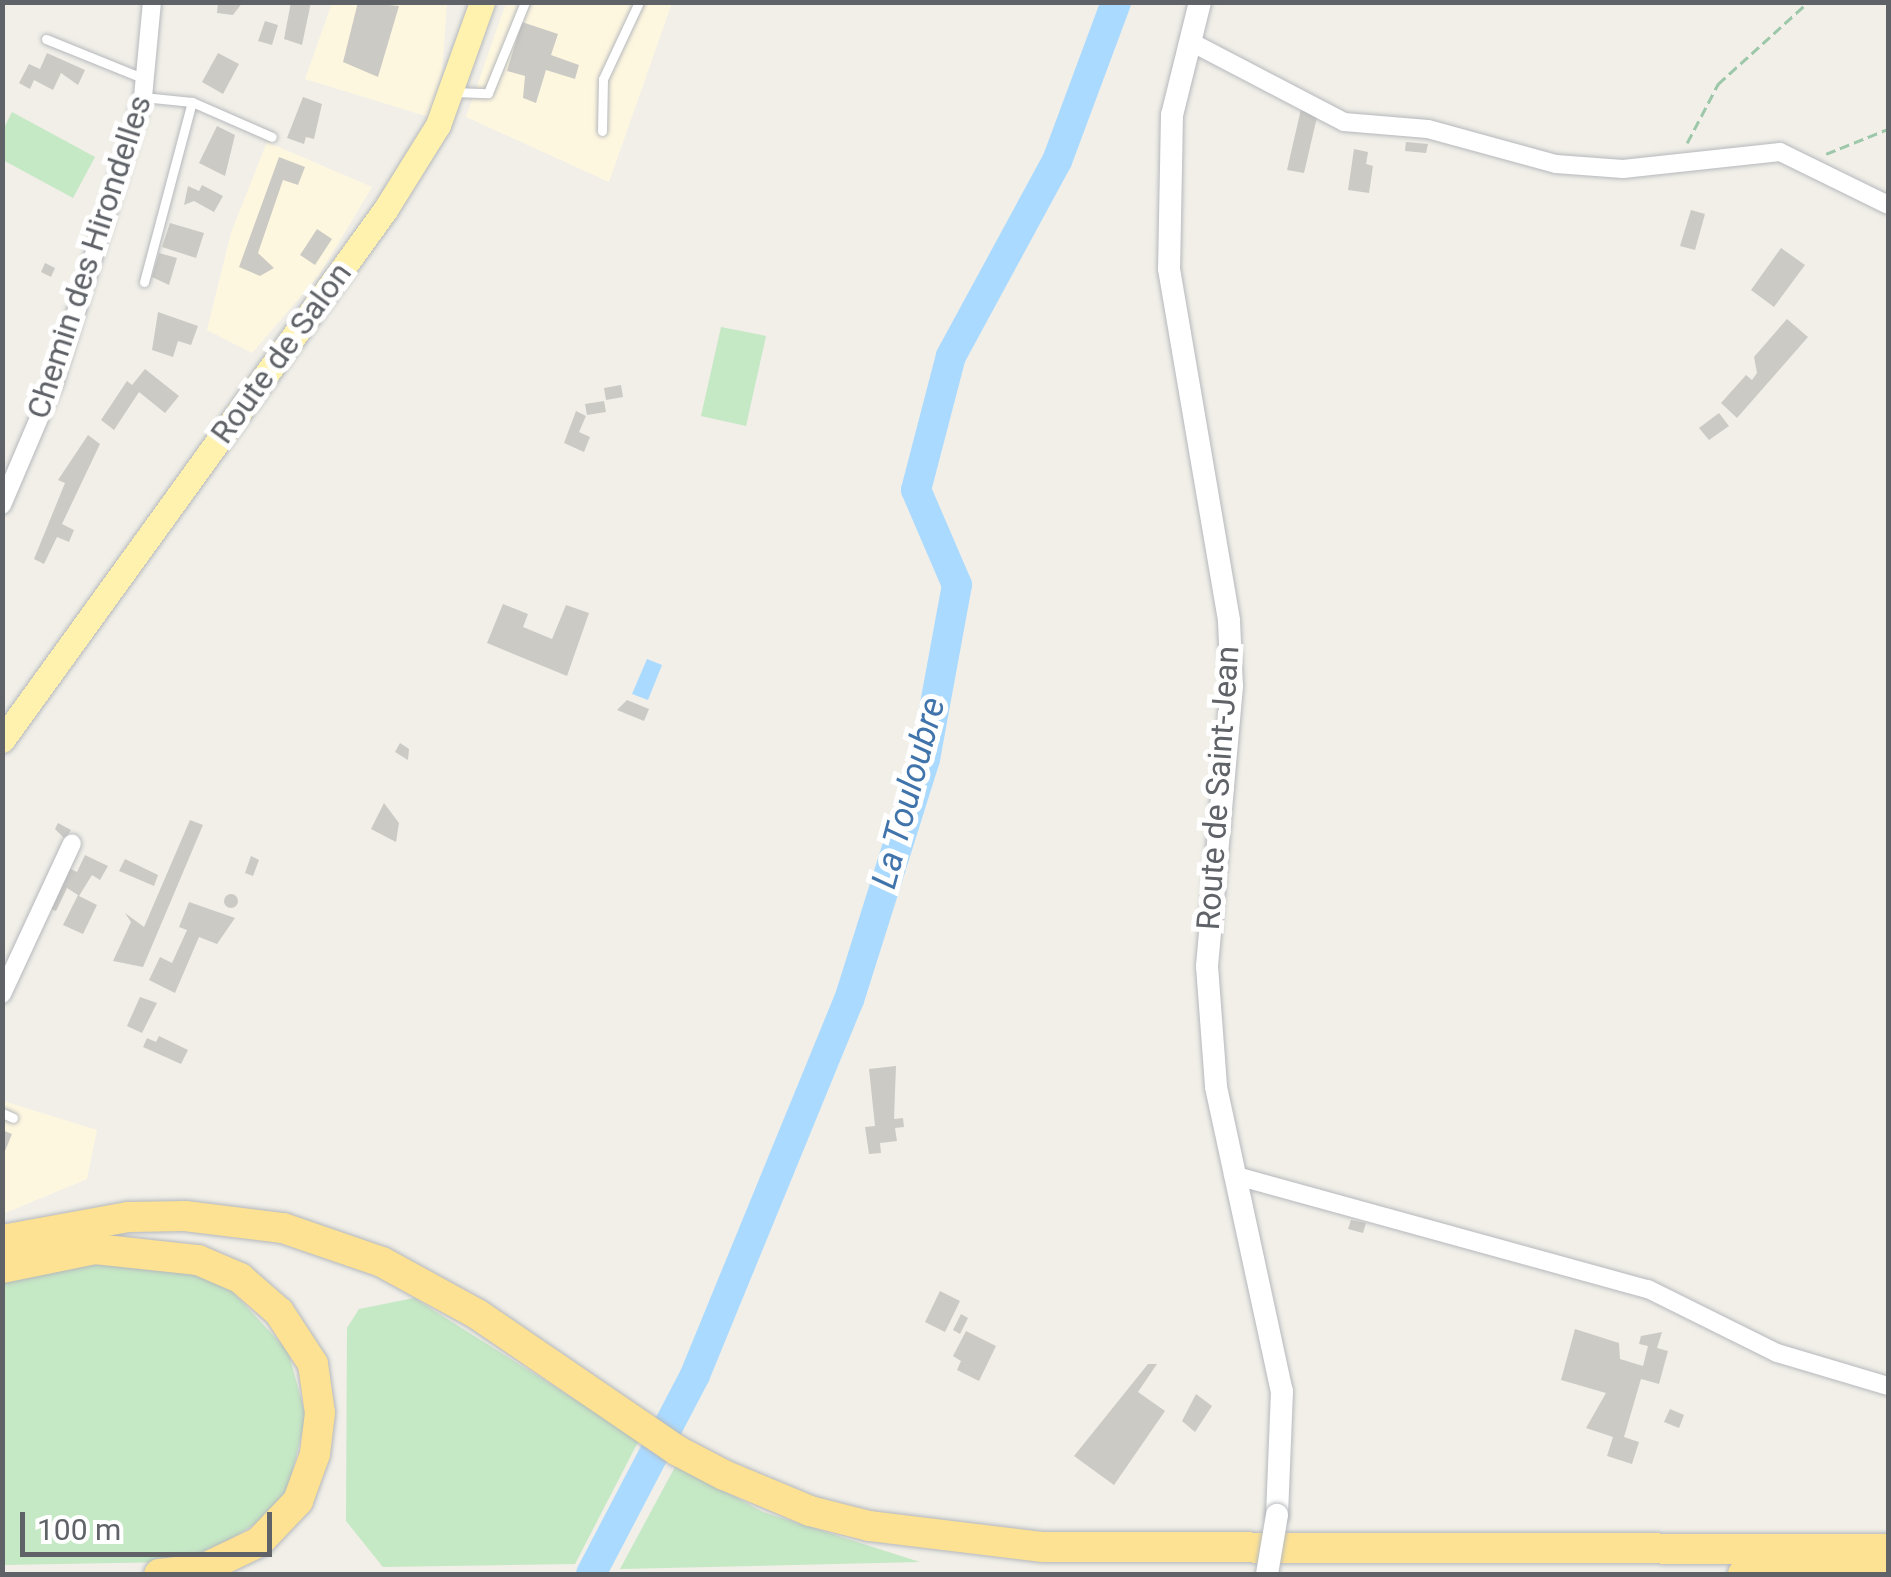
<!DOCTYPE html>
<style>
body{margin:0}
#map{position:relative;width:1891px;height:1577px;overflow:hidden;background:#f1efe8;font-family:Roboto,sans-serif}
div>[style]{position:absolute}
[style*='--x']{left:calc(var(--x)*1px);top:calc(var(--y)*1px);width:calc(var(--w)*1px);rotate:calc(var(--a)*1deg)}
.commercial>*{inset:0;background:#fef7e0}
.green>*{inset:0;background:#c5e8c5}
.water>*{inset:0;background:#aadaff}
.river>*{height:30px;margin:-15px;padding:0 15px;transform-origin:15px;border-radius:15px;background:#aadaff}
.building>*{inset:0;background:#cccac5}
.round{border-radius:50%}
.path>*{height:2.5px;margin-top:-1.25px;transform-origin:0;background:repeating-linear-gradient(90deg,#9cc7a9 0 10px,transparent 0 15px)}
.roads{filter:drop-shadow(0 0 2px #b5b8bc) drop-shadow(0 0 2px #b5b8bc)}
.lane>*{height:9px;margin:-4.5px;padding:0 4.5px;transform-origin:4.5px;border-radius:4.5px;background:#fff}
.street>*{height:18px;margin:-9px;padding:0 9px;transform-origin:9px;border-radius:9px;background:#fff}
.secondary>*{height:22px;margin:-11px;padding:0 11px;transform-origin:11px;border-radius:11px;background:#fff}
.primary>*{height:25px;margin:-12.5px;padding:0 12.5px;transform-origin:12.5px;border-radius:12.5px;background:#fff2af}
.highway>*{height:30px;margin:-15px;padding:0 15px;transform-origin:15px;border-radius:15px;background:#fde293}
.bridges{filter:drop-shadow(0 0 2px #b6babf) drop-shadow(0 0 2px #b6babf)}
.secondary-bridge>*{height:22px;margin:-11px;padding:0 11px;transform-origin:11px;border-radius:11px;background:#fff}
span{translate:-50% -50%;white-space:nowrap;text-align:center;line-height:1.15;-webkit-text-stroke:10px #fff;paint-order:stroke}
.street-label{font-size:32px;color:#5f6368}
.water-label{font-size:35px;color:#4174aa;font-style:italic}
.frame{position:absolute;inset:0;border:5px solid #5f6368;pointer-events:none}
.scale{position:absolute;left:20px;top:1512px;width:252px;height:45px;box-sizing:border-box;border:5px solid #5f6368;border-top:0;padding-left:12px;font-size:30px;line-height:35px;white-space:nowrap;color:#5f6368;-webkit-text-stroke:8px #fff;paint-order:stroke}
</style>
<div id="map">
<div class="commercial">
<div style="clip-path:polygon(332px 3px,447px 3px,442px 74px,429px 117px,305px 79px)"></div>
<div style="clip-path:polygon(506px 3px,672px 3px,609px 182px,466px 117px)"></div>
<div style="clip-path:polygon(267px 142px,372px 187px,319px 275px,252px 353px,207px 330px,231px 233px)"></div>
<div style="clip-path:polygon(3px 1101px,97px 1130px,87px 1179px,3px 1214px)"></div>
</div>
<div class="green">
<div style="clip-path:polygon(12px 112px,95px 157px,73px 198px,3px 160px,3px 130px)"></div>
<div style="clip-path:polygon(721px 327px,766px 336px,746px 426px,701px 416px)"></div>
<div style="clip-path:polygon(134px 1262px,203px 1276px,230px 1289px,288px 1351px,306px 1417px,288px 1489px,263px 1519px,210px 1552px,171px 1562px,3px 1565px,2px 1283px,91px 1263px)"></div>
<div style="clip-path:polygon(414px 1298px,639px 1440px,575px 1564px,383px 1567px,346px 1521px,347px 1328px,359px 1309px)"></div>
<div style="clip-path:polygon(676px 1465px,763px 1512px,920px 1562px,620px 1569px)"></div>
</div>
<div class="water">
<div style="clip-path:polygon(647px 659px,662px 665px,648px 700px,632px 694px)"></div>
</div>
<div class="river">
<div style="--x:591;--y:1574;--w:225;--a:-62.4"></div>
<div style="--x:695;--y:1375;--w:405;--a:-67.7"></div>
<div style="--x:849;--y:1000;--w:253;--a:-72.5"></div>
<div style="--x:925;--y:759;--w:177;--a:-79.6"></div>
<div style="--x:957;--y:585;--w:103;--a:-113.3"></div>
<div style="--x:916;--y:490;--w:138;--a:-75.4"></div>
<div style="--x:951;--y:356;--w:222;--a:-61.5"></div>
<div style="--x:1057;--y:161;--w:170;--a:-69.6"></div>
</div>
<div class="building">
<div style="clip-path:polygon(218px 2px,243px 2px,233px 15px,217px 13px)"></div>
<div style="clip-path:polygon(291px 2px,311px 2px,302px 45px,284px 39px)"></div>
<div style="clip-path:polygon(358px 2px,399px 6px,378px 77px,343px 62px)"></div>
<div style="clip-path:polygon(265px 21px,278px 25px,272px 45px,258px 41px)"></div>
<div style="clip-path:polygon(522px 22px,558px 34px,551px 55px,579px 65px,575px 79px,546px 70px,536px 103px,523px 98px,525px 76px,507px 71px)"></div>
<div style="clip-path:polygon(47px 53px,85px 70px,78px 85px,61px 73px,53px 90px,34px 80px,30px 89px,19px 83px,29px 64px,40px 69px)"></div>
<div style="clip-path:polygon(218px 53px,239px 64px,223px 94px,202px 82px)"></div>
<div style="clip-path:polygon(303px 97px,322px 104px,314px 139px,306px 137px,304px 144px,287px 138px)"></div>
<div style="clip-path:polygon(1301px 109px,1317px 117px,1304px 173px,1287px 170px)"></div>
<div style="clip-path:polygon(217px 126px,235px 135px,225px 176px,199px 163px)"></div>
<div style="clip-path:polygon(1406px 142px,1428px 144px,1426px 153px,1405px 151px)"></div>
<div style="clip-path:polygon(1354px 149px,1368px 152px,1366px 164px,1373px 166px,1369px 193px,1348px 190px)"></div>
<div style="clip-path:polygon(279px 157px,305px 167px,298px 185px,283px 180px,258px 253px,274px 268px,260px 276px,239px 267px)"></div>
<div style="clip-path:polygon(202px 185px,223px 196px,214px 212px,194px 201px,184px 205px,188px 186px,199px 191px)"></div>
<div style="clip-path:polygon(1691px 210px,1705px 214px,1695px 250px,1680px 246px)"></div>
<div style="clip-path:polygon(170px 223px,204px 233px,196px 258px,162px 247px)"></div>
<div style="clip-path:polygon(317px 229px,332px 239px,315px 265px,300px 255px)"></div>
<div style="clip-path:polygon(1781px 248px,1805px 265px,1774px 307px,1751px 290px)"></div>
<div style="clip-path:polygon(159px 253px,177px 258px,169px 285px,152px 277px)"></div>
<div style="clip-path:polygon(45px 263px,55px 268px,51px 277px,41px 272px)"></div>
<div style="clip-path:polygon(158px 312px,198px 326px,191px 345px,178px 341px,173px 357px,152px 350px)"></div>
<div style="clip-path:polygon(1787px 319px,1808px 337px,1737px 418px,1721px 403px,1746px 375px,1752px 380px,1757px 373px,1754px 357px)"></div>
<div style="clip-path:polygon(145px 369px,179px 396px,165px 413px,139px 392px,114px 430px,101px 420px,127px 381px,132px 385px)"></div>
<div style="clip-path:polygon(621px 385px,623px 397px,606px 400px,604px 388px)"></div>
<div style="clip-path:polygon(604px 401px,606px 412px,587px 415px,585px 404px)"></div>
<div style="clip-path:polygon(576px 411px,586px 416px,579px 432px,590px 437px,584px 452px,564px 443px)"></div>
<div style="clip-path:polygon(1719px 413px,1729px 426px,1709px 440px,1699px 428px)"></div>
<div style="clip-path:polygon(88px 435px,100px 444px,62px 524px,74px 530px,69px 542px,57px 537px,44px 564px,34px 559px,65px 483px,58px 480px)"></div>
<div style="clip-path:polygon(503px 604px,528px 614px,523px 627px,552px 639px,566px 605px,589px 613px,567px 676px,487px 643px)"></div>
<div style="clip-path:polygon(627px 700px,649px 709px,644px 721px,617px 710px)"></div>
<div style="clip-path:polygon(400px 743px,409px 749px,408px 760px,395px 752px)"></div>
<div style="clip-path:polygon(384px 803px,399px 823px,396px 842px,371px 829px)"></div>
<div style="clip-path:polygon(190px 820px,203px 825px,143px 967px,113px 961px,131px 922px,125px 913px,144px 927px)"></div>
<div style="clip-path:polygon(58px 823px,71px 830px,65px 839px,55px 829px)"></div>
<div style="clip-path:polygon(85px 855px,108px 866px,100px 880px,92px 875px,79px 896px,97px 905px,83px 934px,63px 925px,78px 895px,67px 888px,56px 911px,44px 906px,66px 867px,77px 872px)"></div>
<div style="clip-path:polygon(251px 856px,259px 860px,253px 876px,245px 873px)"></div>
<div style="clip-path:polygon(125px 859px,158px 875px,154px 886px,119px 871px)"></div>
<div class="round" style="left:224px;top:894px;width:14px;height:14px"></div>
<div style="clip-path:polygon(189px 902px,235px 918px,217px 944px,199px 937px,175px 993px,149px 980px,160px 957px,172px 963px,187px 930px,179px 927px)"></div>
<div style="clip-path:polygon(140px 997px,157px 1003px,142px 1033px,127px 1026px)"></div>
<div style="clip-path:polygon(159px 1036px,188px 1050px,181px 1064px,143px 1047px,147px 1038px,156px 1042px)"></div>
<div style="clip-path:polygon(896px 1066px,894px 1119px,903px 1118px,904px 1127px,895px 1128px,897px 1141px,880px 1143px,881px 1153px,869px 1154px,865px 1127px,875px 1126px,869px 1069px)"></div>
<div style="clip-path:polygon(2px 1130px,12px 1134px,3px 1156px,2px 1156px)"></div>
<div style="clip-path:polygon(1351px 1220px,1366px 1223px,1363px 1233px,1348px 1229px)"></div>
<div style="clip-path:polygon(940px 1291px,960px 1301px,945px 1332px,925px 1322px)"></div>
<div style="clip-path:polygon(961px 1314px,968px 1318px,960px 1334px,953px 1330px)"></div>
<div style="clip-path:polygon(1575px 1329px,1619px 1343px,1620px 1359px,1643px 1366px,1648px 1346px,1639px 1344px,1641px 1336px,1662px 1332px,1657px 1348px,1668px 1351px,1659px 1384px,1641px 1379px,1624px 1437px,1639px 1442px,1632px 1464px,1607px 1456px,1613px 1437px,1586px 1428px,1606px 1393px,1561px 1380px)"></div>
<div style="clip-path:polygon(966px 1331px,996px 1346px,979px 1381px,957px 1370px,961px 1361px,953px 1356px)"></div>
<div style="clip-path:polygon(1148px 1364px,1157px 1364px,1138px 1392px,1165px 1411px,1114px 1485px,1074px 1456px)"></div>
<div style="clip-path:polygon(1196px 1394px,1212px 1406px,1195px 1432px,1182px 1421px)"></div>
<div style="clip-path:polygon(1670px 1409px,1684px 1415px,1679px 1428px,1664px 1422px)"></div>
</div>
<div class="path">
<div style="--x:1687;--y:143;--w:67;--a:-62.3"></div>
<div style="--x:1718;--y:84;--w:122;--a:-42.3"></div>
<div style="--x:1826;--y:154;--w:67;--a:-22"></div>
</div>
<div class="roads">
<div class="lane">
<div style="--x:46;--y:39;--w:107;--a:22"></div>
<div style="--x:453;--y:92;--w:35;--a:2"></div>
<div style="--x:488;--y:93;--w:98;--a:-67.9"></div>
<div style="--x:143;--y:97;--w:49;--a:5.8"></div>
<div style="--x:192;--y:102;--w:87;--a:23.6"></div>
<div style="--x:602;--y:131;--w:52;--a:-88.9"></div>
<div style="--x:603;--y:79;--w:85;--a:-64.9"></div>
<div style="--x:144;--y:282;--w:186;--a:-75.1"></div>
<div style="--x:2;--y:1113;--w:12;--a:24"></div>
</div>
<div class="street">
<div style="--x:1189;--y:41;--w:175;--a:27.6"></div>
<div style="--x:1344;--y:122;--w:84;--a:4.8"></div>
<div style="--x:1428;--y:129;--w:133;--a:15.3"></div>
<div style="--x:1556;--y:164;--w:67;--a:4.3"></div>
<div style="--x:1623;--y:169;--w:158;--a:-6.2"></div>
<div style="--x:1780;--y:152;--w:120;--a:26.1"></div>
<div style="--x:2;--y:505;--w:133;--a:-66.9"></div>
<div style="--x:54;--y:383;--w:300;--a:-72.7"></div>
<div style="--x:143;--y:97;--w:95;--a:-84.6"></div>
<div style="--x:2;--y:994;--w:166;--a:-65.1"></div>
<div style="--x:1233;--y:1175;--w:430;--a:15.4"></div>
<div style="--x:1648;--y:1289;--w:144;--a:26.4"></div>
<div style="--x:1777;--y:1353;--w:116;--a:16.6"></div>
</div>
<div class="secondary">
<div style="--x:1200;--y:2;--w:116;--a:103.9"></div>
<div style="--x:1172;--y:115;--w:154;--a:91.1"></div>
<div style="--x:1169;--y:269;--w:357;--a:80.3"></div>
<div style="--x:1229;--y:621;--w:65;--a:87.4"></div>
<div style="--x:1232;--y:686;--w:281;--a:95.1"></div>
<div style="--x:1207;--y:966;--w:121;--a:85.7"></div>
<div style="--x:1216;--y:1087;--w:311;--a:77.8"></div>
<div style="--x:1282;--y:1391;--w:124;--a:92.3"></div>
</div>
<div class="primary">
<div style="--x:2;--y:740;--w:654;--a:-54.15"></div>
<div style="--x:385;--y:210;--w:100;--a:-58.1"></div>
<div style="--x:438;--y:125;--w:131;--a:-70.3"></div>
</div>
<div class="highway">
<div style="--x:2;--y:1240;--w:128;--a:-10.3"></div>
<div style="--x:128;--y:1217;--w:57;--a:-1"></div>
<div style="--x:185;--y:1216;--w:99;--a:7"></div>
<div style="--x:283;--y:1228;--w:105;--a:19"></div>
<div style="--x:382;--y:1262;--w:108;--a:28.7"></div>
<div style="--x:477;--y:1314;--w:243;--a:34.3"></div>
<div style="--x:678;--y:1451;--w:52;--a:27.6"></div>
<div style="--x:724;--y:1475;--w:93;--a:22.7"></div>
<div style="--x:810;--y:1511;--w:61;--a:14.3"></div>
<div style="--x:869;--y:1526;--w:175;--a:6.9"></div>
<div style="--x:1043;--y:1547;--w:845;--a:0.14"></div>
<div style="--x:2;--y:1268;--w:95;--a:-11.5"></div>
<div style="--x:95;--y:1249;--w:104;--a:6.1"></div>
<div style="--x:198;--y:1260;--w:46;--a:23.2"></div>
<div style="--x:240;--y:1278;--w:52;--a:41.1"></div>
<div style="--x:279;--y:1312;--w:62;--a:56.8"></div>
<div style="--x:313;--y:1364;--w:49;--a:81.9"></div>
<div style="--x:320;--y:1413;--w:41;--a:97"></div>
<div style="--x:315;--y:1454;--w:50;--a:109.9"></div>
<div style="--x:298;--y:1501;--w:57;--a:133.6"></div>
<div style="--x:259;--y:1542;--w:62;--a:154.3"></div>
<div style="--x:203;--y:1569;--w:44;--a:173.5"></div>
<div style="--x:1743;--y:1574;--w:145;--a:0"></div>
</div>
</div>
<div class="bridges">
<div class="secondary-bridge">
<div style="--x:1267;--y:1574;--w:60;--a:-80.4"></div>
</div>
</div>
<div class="street-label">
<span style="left:89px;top:257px;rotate:-72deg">Chemin des Hirondelles</span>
<span style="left:281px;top:353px;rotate:-54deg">Route de Salon</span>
<span style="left:1218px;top:788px;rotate:-86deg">Route de Saint-Jean</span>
</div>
<div class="water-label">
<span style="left:909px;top:793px;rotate:-75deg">La Touloubre</span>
</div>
<div class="frame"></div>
<div class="scale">100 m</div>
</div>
